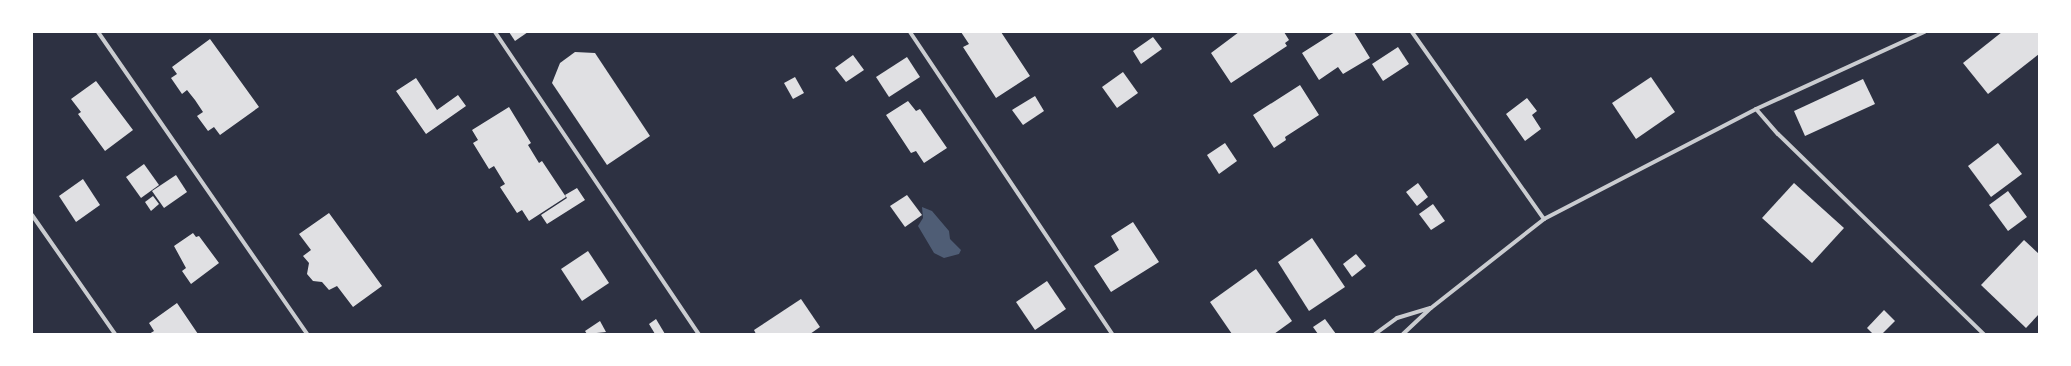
<!DOCTYPE html>
<style>
body{margin:0}
#map{position:relative;width:2071px;height:366px;overflow:hidden;background:#2d3142;font-family:"PT Sans Narrow",sans-serif}
div>[style]{position:absolute}
[style*='--x']{left:calc(var(--x)*1px);top:calc(var(--y)*1px);width:calc(var(--w)*1px);rotate:calc(var(--a)*1deg)}
.water>*{inset:0;background:#4f5d75}
.building>*{inset:0;background:#e0e0e3}
.minor>*{height:4px;margin:-2px;padding:0 2px;transform-origin:2px;border-radius:2px;background:#caccd0}
span{translate:-50% -50%;white-space:nowrap;text-align:center;line-height:1.15;-webkit-text-stroke:3px #fff;paint-order:stroke}
.frame{position:absolute;inset:0;border:33px solid #fff;pointer-events:none}
</style>
<div id="map">
<div class="water">
<div style="clip-path:polygon(922px 207px,932px 211px,949px 231px,950px 239px,961px 250px,959px 254px,944px 258px,934px 253px,918px 226px,923px 218px)"></div>
</div>
<div class="building">
<div style="clip-path:polygon(509px 32px,528px 32px,515px 41px)"></div>
<div style="clip-path:polygon(961px 32px,1001px 32px,1030px 76px,996px 98px,963px 47px,969px 44px)"></div>
<div style="clip-path:polygon(1239px 32px,1284px 32px,1289px 40px,1285px 43px,1287px 46px,1231px 83px,1211px 53px)"></div>
<div style="clip-path:polygon(1335px 32px,1354px 32px,1370px 58px,1343px 74px,1338px 67px,1319px 80px,1302px 53px)"></div>
<div style="clip-path:polygon(2002px 32px,2039px 32px,2039px 54px,1988px 94px,1963px 63px)"></div>
<div style="clip-path:polygon(1153px 37px,1162px 49px,1141px 64px,1133px 51px)"></div>
<div style="clip-path:polygon(210px 39px,259px 107px,220px 135px,214px 127px,208px 131px,197px 116px,203px 112px,195px 100px,187px 90px,182px 94px,171px 78px,177px 74px,172px 67px)"></div>
<div style="clip-path:polygon(1398px 47px,1409px 64px,1383px 81px,1372px 64px)"></div>
<div style="clip-path:polygon(575px 52px,595px 53px,650px 136px,607px 165px,552px 83px,560px 63px)"></div>
<div style="clip-path:polygon(853px 55px,864px 70px,846px 82px,835px 68px)"></div>
<div style="clip-path:polygon(907px 57px,920px 77px,889px 97px,876px 77px)"></div>
<div style="clip-path:polygon(1123px 72px,1138px 93px,1117px 108px,1102px 87px)"></div>
<div style="clip-path:polygon(795px 77px,804px 93px,793px 99px,784px 83px)"></div>
<div style="clip-path:polygon(1651px 77px,1675px 112px,1636px 139px,1612px 103px)"></div>
<div style="clip-path:polygon(416px 78px,437px 110px,458px 95px,466px 106px,426px 134px,396px 91px)"></div>
<div style="clip-path:polygon(1863px 79px,1875px 104px,1805px 136px,1794px 111px)"></div>
<div style="clip-path:polygon(96px 81px,133px 130px,105px 151px,78px 114px,81px 112px,71px 99px)"></div>
<div style="clip-path:polygon(1300px 85px,1319px 115px,1285px 137px,1286px 140px,1274px 148px,1253px 115px)"></div>
<div style="clip-path:polygon(1035px 96px,1044px 111px,1023px 125px,1012px 110px)"></div>
<div style="clip-path:polygon(1527px 98px,1537px 111px,1532px 115px,1541px 129px,1525px 141px,1506px 114px)"></div>
<div style="clip-path:polygon(908px 101px,916px 111px,920px 109px,947px 148px,924px 163px,916px 151px,911px 153px,886px 115px)"></div>
<div style="clip-path:polygon(509px 107px,531px 143px,528px 145px,539px 163px,542px 161px,566px 197px,529px 221px,522px 210px,517px 213px,500px 187px,505px 184px,494px 166px,489px 169px,473px 143px,478px 140px,472px 130px)"></div>
<div style="clip-path:polygon(1225px 143px,1237px 161px,1219px 174px,1207px 155px)"></div>
<div style="clip-path:polygon(1998px 143px,2022px 174px,1991px 197px,1968px 166px)"></div>
<div style="clip-path:polygon(144px 164px,159px 185px,141px 198px,126px 177px)"></div>
<div style="clip-path:polygon(176px 175px,187px 192px,164px 208px,152px 191px)"></div>
<div style="clip-path:polygon(83px 179px,100px 205px,76px 222px,59px 196px)"></div>
<div style="clip-path:polygon(1418px 183px,1428px 197px,1417px 206px,1406px 192px)"></div>
<div style="clip-path:polygon(1794px 183px,1844px 228px,1812px 263px,1762px 218px)"></div>
<div style="clip-path:polygon(577px 188px,585px 200px,547px 224px,541px 215px,567px 198px,565px 195px)"></div>
<div style="clip-path:polygon(2008px 191px,2027px 217px,2008px 231px,1989px 205px)"></div>
<div style="clip-path:polygon(907px 195px,922px 215px,905px 227px,890px 206px)"></div>
<div style="clip-path:polygon(153px 196px,159px 204px,151px 211px,145px 202px)"></div>
<div style="clip-path:polygon(1433px 204px,1445px 221px,1431px 230px,1419px 214px)"></div>
<div style="clip-path:polygon(329px 213px,382px 286px,353px 307px,337px 286px,329px 290px,322px 282px,313px 281px,307px 274px,309px 263px,303px 256px,311px 250px,299px 234px)"></div>
<div style="clip-path:polygon(1133px 222px,1159px 262px,1111px 292px,1094px 266px,1119px 250px,1111px 236px)"></div>
<div style="clip-path:polygon(193px 233px,196px 237px,199px 236px,219px 263px,191px 284px,182px 271px,186px 268px,174px 246px)"></div>
<div style="clip-path:polygon(1312px 238px,1345px 287px,1309px 311px,1278px 262px)"></div>
<div style="clip-path:polygon(2024px 240px,2039px 254px,2039px 314px,2026px 328px,1981px 285px)"></div>
<div style="clip-path:polygon(588px 251px,609px 283px,582px 301px,561px 269px)"></div>
<div style="clip-path:polygon(1356px 254px,1366px 266px,1352px 277px,1343px 264px)"></div>
<div style="clip-path:polygon(1256px 269px,1292px 321px,1274px 334px,1232px 334px,1210px 302px)"></div>
<div style="clip-path:polygon(1047px 281px,1066px 309px,1035px 330px,1016px 302px)"></div>
<div style="clip-path:polygon(801px 299px,820px 327px,810px 334px,756px 334px,754px 330px)"></div>
<div style="clip-path:polygon(177px 303px,198px 334px,149px 334px,154px 331px,149px 323px)"></div>
<div style="clip-path:polygon(1884px 310px,1895px 321px,1882px 334px,1873px 334px,1867px 328px)"></div>
<div style="clip-path:polygon(656px 319px,665px 334px,655px 334px,649px 324px)"></div>
<div style="clip-path:polygon(1325px 319px,1336px 334px,1318px 334px,1313px 327px)"></div>
<div style="clip-path:polygon(600px 321px,606px 332px,587px 334px,585px 331px)"></div>
</div>
<div class="minor">
<div style="--x:98;--y:32;--w:367;--a:55.3"></div>
<div style="--x:495;--y:32;--w:364;--a:56"></div>
<div style="--x:910;--y:32;--w:363;--a:56.2"></div>
<div style="--x:1412;--y:32;--w:229;--a:54.8"></div>
<div style="--x:1756;--y:109;--w:33;--a:49"></div>
<div style="--x:1778;--y:134;--w:287;--a:44.2"></div>
<div style="--x:32;--y:215;--w:145;--a:55.1"></div>
<div style="--x:1375;--y:334;--w:27;--a:-36"></div>
<div style="--x:1397;--y:318;--w:34;--a:-17"></div>
<div style="--x:1403;--y:334;--w:38;--a:-43"></div>
<div style="--x:1431;--y:308;--w:144;--a:-38.2"></div>
<div style="--x:1544;--y:219;--w:239;--a:-27.4"></div>
<div style="--x:1756;--y:109;--w:185;--a:-24.6"></div>
</div>
<div class="frame"></div>
</div>
